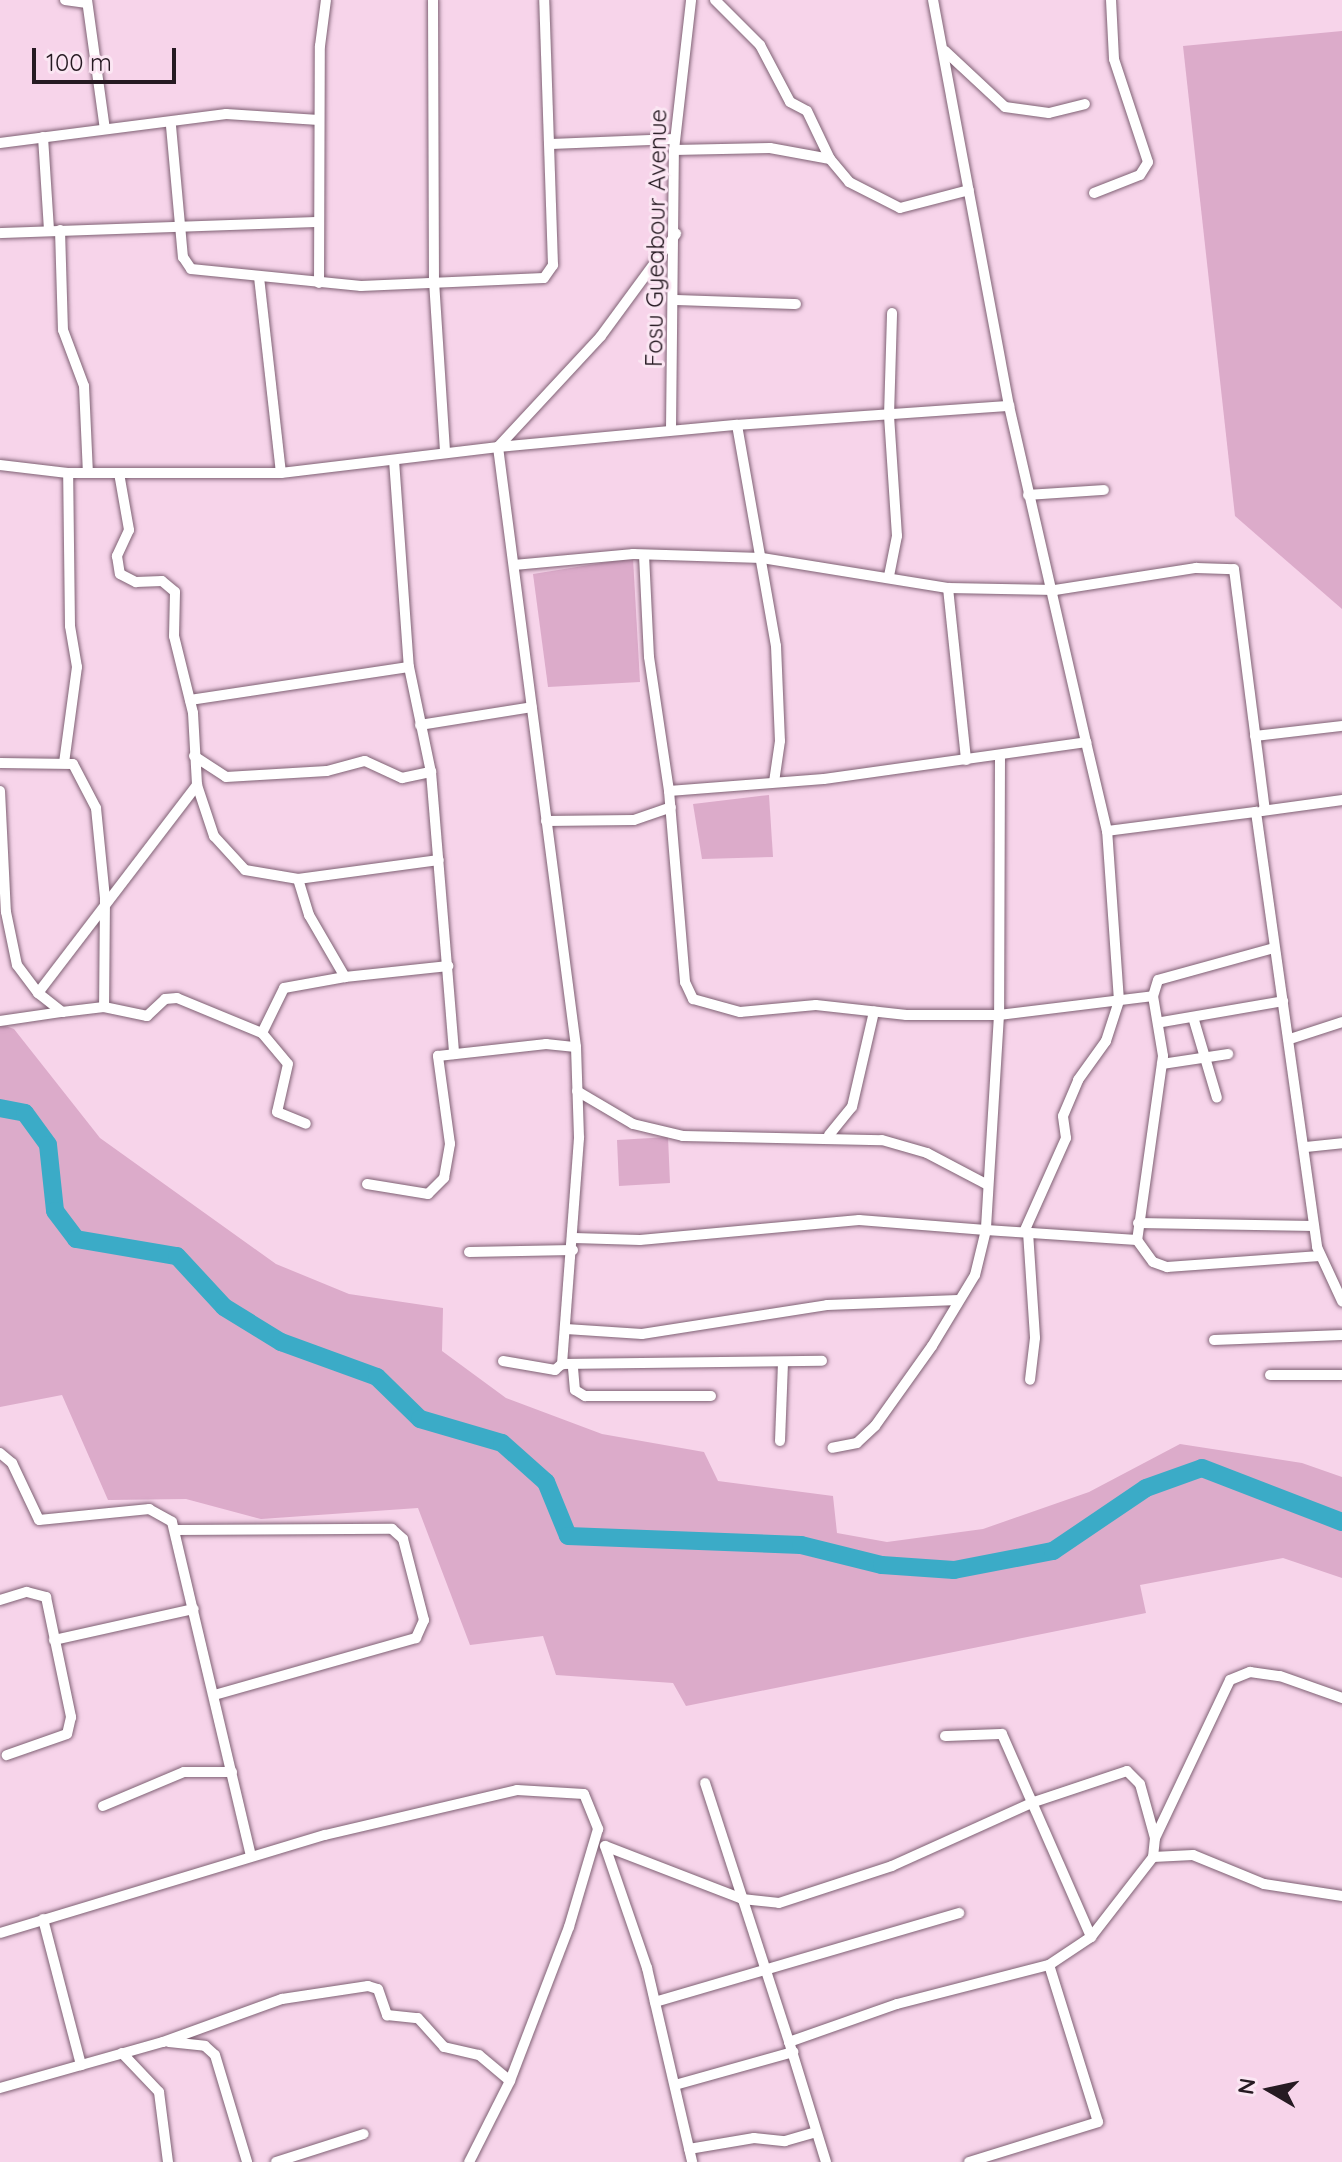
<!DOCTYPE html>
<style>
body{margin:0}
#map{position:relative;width:1342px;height:2162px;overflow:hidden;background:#f7d4ea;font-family:Quicksand,sans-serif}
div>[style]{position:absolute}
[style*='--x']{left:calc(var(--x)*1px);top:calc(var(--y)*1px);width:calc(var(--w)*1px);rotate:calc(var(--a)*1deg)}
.green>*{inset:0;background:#dcabca}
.river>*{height:18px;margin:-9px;padding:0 9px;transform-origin:9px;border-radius:9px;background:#3babc7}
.roads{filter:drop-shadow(0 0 2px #7f6174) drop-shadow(0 0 2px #7f6174)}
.minor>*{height:10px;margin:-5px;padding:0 5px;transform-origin:5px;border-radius:5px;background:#fff}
span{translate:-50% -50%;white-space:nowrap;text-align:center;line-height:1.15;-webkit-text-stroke:6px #fbe6f3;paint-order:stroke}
.street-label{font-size:24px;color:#261a22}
.north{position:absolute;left:1230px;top:2050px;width:80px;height:80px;-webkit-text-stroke:6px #fbe6f3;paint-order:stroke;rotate:279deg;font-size:22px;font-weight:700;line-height:32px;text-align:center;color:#261a22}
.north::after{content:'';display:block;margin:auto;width:28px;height:36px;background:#261a22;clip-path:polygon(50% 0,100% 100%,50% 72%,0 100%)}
.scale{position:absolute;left:32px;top:48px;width:144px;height:36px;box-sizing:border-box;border:4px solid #261a22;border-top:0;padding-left:10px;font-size:24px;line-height:28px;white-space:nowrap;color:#261a22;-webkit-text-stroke:6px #fbe6f3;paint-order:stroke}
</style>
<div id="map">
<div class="green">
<div style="clip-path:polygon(1342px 31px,1342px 609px,1235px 516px,1183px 46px)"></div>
<div style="clip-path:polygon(633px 558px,640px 682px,548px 687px,533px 574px)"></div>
<div style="clip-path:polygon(769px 795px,773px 857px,702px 859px,693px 804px)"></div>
<div style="clip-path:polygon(0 1024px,14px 1029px,100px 1138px,276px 1264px,349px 1294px,443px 1308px,442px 1351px,506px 1398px,602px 1434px,704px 1452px,718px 1481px,833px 1496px,837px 1533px,887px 1542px,983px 1529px,1089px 1492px,1180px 1444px,1302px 1463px,1342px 1477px,1342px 1578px,1283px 1558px,1140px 1585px,1146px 1613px,686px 1706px,673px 1683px,556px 1675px,543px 1636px,470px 1645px,418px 1508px,261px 1519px,186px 1499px,108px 1500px,62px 1395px,0 1407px)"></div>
<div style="clip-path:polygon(668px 1137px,670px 1183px,619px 1186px,617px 1140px)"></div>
</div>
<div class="river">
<div style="--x:0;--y:1108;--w:25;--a:11"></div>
<div style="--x:25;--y:1113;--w:39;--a:54"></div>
<div style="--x:48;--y:1145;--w:66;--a:83.9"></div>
<div style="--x:55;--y:1211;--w:35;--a:53"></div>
<div style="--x:76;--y:1239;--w:102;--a:9.6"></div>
<div style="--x:177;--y:1256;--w:69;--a:47.3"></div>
<div style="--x:224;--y:1307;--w:67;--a:31.6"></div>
<div style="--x:281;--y:1342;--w:102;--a:20"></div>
<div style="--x:377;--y:1377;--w:60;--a:44.3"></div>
<div style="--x:420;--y:1419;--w:85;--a:16.3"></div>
<div style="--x:502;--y:1443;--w:59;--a:41.6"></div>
<div style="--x:546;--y:1482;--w:58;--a:67.8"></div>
<div style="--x:568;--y:1536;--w:233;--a:2.2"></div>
<div style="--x:801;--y:1545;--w:83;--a:13.9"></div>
<div style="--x:882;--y:1565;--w:72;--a:4"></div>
<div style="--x:954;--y:1570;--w:101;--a:-10.9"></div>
<div style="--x:1053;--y:1551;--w:112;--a:-34.1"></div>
<div style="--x:1146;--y:1488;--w:59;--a:-19.7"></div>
<div style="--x:1202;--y:1468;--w:150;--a:21.1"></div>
</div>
<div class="roads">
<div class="minor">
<div style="--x:65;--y:0;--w:22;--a:8"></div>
<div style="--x:87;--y:0;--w:130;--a:82.1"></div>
<div style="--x:433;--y:0;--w:281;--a:89.8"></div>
<div style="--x:434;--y:281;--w:171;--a:86.3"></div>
<div style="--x:715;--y:0;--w:64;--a:45"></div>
<div style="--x:760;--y:45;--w:64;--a:62.2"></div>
<div style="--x:790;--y:102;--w:19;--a:28"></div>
<div style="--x:807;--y:111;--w:53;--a:64.4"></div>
<div style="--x:945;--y:51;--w:82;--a:43"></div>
<div style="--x:1005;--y:107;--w:44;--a:7.8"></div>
<div style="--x:1049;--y:113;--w:37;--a:-14"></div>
<div style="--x:171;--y:126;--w:132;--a:84.8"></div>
<div style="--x:183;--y:257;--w:14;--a:56"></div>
<div style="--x:191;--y:269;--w:171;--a:5.7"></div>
<div style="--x:361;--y:286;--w:183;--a:-2.5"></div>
<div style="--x:544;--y:278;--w:16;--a:-55"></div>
<div style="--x:553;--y:265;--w:265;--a:-91.9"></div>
<div style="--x:43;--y:137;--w:94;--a:86.3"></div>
<div style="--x:0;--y:143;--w:228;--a:-7.3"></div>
<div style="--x:226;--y:114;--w:93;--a:3.7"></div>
<div style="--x:551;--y:144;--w:124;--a:-2.3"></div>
<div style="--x:674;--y:150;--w:96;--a:-1.2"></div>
<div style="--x:770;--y:148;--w:61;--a:10.4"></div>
<div style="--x:830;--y:159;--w:30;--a:50"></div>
<div style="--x:849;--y:182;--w:57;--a:27"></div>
<div style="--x:900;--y:208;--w:71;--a:-14.6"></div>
<div style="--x:1094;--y:193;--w:49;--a:-21.4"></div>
<div style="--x:1140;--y:175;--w:15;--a:-58"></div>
<div style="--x:1148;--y:162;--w:108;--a:-108.3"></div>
<div style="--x:1114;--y:59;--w:59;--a:-92.9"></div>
<div style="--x:60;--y:230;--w:100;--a:88.3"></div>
<div style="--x:63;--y:330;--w:60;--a:69.4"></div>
<div style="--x:84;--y:386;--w:87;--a:87.4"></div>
<div style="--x:0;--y:233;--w:318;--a:-2"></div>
<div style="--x:259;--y:277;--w:197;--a:83.6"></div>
<div style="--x:319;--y:283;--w:237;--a:-89.8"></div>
<div style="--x:320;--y:46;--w:46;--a:-82.6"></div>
<div style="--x:674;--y:300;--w:122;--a:1.9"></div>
<div style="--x:737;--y:425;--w:273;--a:-4"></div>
<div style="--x:671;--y:429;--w:279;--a:-89.4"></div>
<div style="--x:674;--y:150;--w:151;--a:-83.5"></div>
<div style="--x:498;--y:447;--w:240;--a:-5.3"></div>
<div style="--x:737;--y:425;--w:224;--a:80"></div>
<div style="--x:776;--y:646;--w:95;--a:87.6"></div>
<div style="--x:780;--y:741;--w:41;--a:98.3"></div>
<div style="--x:498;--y:447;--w:151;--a:-47.1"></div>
<div style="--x:601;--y:336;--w:127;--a:-53.7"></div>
<div style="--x:394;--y:460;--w:208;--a:85.9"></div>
<div style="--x:409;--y:667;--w:107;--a:78.2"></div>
<div style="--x:431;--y:772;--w:283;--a:85.3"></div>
<div style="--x:0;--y:465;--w:68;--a:6.7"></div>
<div style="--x:68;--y:473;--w:213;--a:0"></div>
<div style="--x:281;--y:473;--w:219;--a:-6.8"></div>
<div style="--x:498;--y:447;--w:605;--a:82.59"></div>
<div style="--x:576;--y:1047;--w:91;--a:88.1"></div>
<div style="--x:579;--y:1138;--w:227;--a:94.3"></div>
<div style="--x:119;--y:473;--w:58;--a:80"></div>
<div style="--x:129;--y:530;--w:29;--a:115"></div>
<div style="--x:117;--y:556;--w:18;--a:81"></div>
<div style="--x:120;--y:574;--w:18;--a:27"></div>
<div style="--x:136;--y:582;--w:26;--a:-2"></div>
<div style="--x:162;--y:581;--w:17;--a:40"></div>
<div style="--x:175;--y:592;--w:44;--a:91.3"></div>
<div style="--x:174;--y:636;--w:79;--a:76.1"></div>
<div style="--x:193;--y:713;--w:72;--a:86.8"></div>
<div style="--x:197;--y:785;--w:54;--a:71.6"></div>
<div style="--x:214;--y:836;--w:46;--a:47.6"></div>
<div style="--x:245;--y:870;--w:54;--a:9.6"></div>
<div style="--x:298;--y:879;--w:142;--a:-7.7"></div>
<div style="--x:1028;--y:495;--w:76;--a:-3.8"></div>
<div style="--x:644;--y:555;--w:102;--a:87.2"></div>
<div style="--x:649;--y:657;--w:135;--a:81.5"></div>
<div style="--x:669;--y:791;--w:192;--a:85.2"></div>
<div style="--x:685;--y:982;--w:19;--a:65"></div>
<div style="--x:693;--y:999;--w:49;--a:15.5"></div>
<div style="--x:740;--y:1012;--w:76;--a:-5.3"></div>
<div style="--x:816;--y:1005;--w:91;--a:6.3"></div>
<div style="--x:906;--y:1015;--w:93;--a:0"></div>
<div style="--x:999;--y:1015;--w:155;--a:-7"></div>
<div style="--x:514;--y:565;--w:120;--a:-5.3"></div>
<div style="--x:633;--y:554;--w:129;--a:1.8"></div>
<div style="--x:762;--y:558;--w:188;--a:9.2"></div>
<div style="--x:948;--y:588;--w:173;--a:84"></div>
<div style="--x:889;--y:576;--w:41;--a:-78.7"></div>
<div style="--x:897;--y:536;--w:120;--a:-93.8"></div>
<div style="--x:889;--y:416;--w:103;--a:-88.3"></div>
<div style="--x:948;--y:588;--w:107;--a:1.1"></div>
<div style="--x:1055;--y:590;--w:143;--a:-8.9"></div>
<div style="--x:1196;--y:568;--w:38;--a:2"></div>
<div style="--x:1234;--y:569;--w:243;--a:82.7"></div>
<div style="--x:190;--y:700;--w:221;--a:-8.6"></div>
<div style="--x:420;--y:725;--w:113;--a:-9.1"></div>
<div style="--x:1255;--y:736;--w:88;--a:-6.6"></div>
<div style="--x:194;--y:756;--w:38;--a:33"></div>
<div style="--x:226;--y:777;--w:101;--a:-3.4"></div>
<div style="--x:327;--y:771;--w:39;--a:-15"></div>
<div style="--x:365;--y:761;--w:41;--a:24.7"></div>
<div style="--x:402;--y:778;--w:30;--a:-12"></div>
<div style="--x:1000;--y:756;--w:259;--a:90.2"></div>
<div style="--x:999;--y:1015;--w:215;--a:93.5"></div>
<div style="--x:986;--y:1230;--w:151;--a:3.8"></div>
<div style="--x:0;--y:763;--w:73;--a:0.8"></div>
<div style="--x:73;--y:764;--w:50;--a:62.4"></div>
<div style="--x:96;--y:808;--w:90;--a:84.3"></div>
<div style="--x:105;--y:898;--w:109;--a:90.5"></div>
<div style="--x:64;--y:763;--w:97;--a:-82.3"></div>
<div style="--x:77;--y:667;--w:42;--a:-99.7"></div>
<div style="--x:70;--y:626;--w:153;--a:-90.7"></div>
<div style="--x:0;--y:791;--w:121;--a:87.2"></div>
<div style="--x:6;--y:912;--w:54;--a:78.3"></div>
<div style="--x:17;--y:965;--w:35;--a:53"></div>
<div style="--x:38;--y:993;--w:31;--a:38"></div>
<div style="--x:62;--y:1012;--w:42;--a:-6.8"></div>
<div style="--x:104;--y:1007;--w:44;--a:11.8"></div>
<div style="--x:147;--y:1016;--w:25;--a:-43"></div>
<div style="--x:165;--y:999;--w:12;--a:-5"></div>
<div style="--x:177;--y:998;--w:92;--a:22.4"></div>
<div style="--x:262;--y:1033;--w:40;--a:50"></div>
<div style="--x:288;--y:1064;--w:49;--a:102.9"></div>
<div style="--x:277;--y:1112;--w:31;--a:22"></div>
<div style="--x:669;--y:791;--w:155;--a:-4.4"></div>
<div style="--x:824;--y:779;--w:265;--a:-8"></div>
<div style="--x:1086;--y:742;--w:345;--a:-102.9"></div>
<div style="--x:1009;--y:406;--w:413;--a:-100.6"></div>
<div style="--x:1262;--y:811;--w:81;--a:-7.8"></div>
<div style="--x:546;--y:821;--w:88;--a:-0.7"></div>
<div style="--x:634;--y:820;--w:39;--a:-19"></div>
<div style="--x:1107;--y:831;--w:150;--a:-7.3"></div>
<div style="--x:1256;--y:812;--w:439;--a:82"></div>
<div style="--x:1317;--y:1247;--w:60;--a:65.2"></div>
<div style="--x:298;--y:879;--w:38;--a:73"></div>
<div style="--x:309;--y:915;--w:72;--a:59.9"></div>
<div style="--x:345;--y:977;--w:104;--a:-6.1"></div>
<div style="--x:1274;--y:948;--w:120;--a:164.6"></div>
<div style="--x:1158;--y:980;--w:17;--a:107"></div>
<div style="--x:1153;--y:996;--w:61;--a:80.5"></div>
<div style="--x:1163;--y:1056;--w:186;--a:98"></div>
<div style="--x:1137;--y:1240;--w:27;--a:54"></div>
<div style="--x:1153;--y:1262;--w:15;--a:20"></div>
<div style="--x:1167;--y:1267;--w:153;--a:-4.1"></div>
<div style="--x:38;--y:993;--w:262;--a:-52.6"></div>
<div style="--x:1193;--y:1017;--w:84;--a:73.5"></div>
<div style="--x:0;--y:1021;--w:63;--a:-8.3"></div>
<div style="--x:1162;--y:1022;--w:123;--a:-9.8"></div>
<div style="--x:262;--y:1033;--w:50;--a:-63.9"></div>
<div style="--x:284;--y:988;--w:62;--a:-10.2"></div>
<div style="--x:1290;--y:1039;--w:55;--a:-18.1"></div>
<div style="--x:1162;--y:1064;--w:67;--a:-8.6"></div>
<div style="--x:577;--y:1091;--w:65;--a:30.5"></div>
<div style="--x:633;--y:1124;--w:51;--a:13.5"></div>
<div style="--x:683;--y:1136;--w:199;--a:1.2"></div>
<div style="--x:882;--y:1140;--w:47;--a:16.1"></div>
<div style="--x:927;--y:1153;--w:69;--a:27.7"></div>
<div style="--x:829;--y:1135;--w:36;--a:-51"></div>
<div style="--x:852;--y:1107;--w:98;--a:-77"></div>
<div style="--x:1306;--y:1147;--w:36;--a:-6"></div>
<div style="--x:367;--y:1184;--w:62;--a:9.3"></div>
<div style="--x:428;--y:1194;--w:23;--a:-45"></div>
<div style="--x:444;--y:1178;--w:35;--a:-80"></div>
<div style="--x:450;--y:1144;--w:89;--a:-97.8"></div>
<div style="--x:438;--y:1056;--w:109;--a:-6.3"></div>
<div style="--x:546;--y:1044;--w:30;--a:6"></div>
<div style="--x:1138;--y:1223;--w:176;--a:1"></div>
<div style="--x:1024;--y:1232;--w:103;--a:-65.9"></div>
<div style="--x:1066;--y:1138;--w:22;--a:-98"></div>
<div style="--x:1063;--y:1116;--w:39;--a:-67"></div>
<div style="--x:1078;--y:1080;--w:48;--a:-54.3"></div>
<div style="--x:1106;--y:1041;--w:42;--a:-72"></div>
<div style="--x:1119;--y:1001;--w:170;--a:-94"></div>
<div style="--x:1107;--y:831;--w:91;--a:-103.3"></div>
<div style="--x:1028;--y:1232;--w:106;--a:86.2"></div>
<div style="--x:1035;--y:1338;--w:42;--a:96.8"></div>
<div style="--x:574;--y:1238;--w:66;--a:1.7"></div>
<div style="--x:640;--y:1240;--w:220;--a:-5.2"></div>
<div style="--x:859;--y:1220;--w:127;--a:4.5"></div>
<div style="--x:986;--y:1230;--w:46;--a:103.7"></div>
<div style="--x:975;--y:1275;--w:83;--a:121.2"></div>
<div style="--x:932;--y:1346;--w:98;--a:125.5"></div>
<div style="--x:875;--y:1426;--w:25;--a:137"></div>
<div style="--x:857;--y:1443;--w:25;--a:169"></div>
<div style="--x:469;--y:1252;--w:104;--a:-1.1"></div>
<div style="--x:566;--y:1329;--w:76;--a:3.8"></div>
<div style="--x:642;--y:1334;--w:187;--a:-8.9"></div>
<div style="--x:827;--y:1305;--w:131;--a:-2.2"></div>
<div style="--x:1214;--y:1340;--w:128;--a:-2.2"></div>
<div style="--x:503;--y:1361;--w:53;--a:9.8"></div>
<div style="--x:555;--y:1370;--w:9;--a:-41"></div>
<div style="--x:562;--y:1364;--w:260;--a:-0.7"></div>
<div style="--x:573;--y:1368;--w:22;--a:85"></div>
<div style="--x:575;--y:1390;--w:12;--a:31"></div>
<div style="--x:585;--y:1396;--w:126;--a:0"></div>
<div style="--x:1270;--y:1375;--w:72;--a:0"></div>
<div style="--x:780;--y:1441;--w:77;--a:-87.8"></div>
<div style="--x:0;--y:1453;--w:16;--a:40"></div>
<div style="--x:12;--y:1463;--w:63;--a:64.7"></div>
<div style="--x:39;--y:1520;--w:111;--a:-5.7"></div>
<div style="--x:149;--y:1509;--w:26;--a:29"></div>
<div style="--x:172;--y:1522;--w:343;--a:76.7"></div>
<div style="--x:175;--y:1530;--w:217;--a:-0.3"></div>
<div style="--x:392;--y:1529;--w:15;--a:42"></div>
<div style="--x:403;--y:1539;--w:84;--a:75.5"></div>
<div style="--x:424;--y:1620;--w:20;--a:114"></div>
<div style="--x:416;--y:1638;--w:210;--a:164.2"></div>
<div style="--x:0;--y:1600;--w:28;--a:-17"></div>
<div style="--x:27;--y:1592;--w:20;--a:15"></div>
<div style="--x:46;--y:1597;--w:123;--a:78.2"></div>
<div style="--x:71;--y:1717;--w:17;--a:103"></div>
<div style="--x:67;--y:1734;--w:64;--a:160.7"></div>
<div style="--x:54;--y:1640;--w:143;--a:-12.5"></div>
<div style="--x:945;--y:1736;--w:57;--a:-2"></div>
<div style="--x:1002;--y:1734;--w:222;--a:66.3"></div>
<div style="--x:705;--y:1783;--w:272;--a:72"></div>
<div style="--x:103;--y:1806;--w:88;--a:-22.8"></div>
<div style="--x:184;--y:1772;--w:48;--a:0"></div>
<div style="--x:605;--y:1846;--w:147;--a:21.1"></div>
<div style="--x:742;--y:1899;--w:37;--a:6"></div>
<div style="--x:779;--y:1903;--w:119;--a:-18.1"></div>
<div style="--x:892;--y:1866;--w:156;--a:-24.3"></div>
<div style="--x:1034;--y:1802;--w:98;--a:-18.4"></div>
<div style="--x:1127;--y:1771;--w:18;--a:45"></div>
<div style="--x:1140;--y:1784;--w:56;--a:74.5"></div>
<div style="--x:605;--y:1846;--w:129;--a:71"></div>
<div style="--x:647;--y:1968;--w:199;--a:76.9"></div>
<div style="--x:1153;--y:1857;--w:19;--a:-84"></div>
<div style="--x:1155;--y:1838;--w:175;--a:-64.6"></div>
<div style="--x:1230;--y:1680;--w:22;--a:-22"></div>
<div style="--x:1250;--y:1672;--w:30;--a:8"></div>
<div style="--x:1280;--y:1676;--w:66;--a:19.5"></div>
<div style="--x:43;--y:1919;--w:151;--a:75.4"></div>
<div style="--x:0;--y:1933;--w:339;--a:-16.8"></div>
<div style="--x:325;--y:1835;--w:197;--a:-13.2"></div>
<div style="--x:517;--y:1790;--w:67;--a:3.4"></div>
<div style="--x:584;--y:1794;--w:38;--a:68"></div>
<div style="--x:598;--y:1829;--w:102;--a:106.5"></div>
<div style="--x:569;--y:1927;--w:165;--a:111"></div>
<div style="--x:510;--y:2081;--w:91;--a:116.8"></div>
<div style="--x:655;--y:2002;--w:317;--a:-16.3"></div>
<div style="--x:169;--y:2042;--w:36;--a:6"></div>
<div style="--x:205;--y:2046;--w:13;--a:42"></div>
<div style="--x:215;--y:2055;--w:112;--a:73.3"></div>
<div style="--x:122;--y:2053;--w:54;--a:46.5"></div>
<div style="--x:159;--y:2092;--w:71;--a:82.7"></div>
<div style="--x:675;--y:2085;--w:123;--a:-15.6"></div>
<div style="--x:0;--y:2088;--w:169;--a:-15.8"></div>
<div style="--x:163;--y:2042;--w:127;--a:-19.9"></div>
<div style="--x:282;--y:1999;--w:87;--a:-8.6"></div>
<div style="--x:368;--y:1986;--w:10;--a:17"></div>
<div style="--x:378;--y:1989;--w:28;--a:71"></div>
<div style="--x:387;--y:2015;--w:31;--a:6"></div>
<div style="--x:418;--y:2018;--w:39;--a:48"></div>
<div style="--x:444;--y:2047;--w:36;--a:13"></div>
<div style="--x:479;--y:2055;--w:40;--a:40"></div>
<div style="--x:689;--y:2149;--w:66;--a:-9.6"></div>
<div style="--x:754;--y:2138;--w:31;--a:6"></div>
<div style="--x:785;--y:2141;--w:32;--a:-16"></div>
<div style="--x:276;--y:2162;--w:92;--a:-17.7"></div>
<div style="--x:826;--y:2162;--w:126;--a:-107.1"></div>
<div style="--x:789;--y:2042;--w:114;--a:-19.4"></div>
<div style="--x:897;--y:2004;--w:157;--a:-14.4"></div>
<div style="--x:969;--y:2162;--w:135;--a:-17.2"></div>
<div style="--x:1098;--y:2122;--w:164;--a:-107.3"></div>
<div style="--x:1049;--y:1965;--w:50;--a:-33.7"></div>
<div style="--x:1091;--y:1937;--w:101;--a:-52.2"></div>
<div style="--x:1153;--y:1857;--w:40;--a:-2.9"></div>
<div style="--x:1193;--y:1855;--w:77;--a:22.2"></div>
<div style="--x:1264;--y:1884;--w:79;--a:8.7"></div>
</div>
</div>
<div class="street-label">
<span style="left:656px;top:238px;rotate:-89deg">Fosu Gyeabour Avenue</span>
</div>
<div class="north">N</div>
<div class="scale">100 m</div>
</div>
